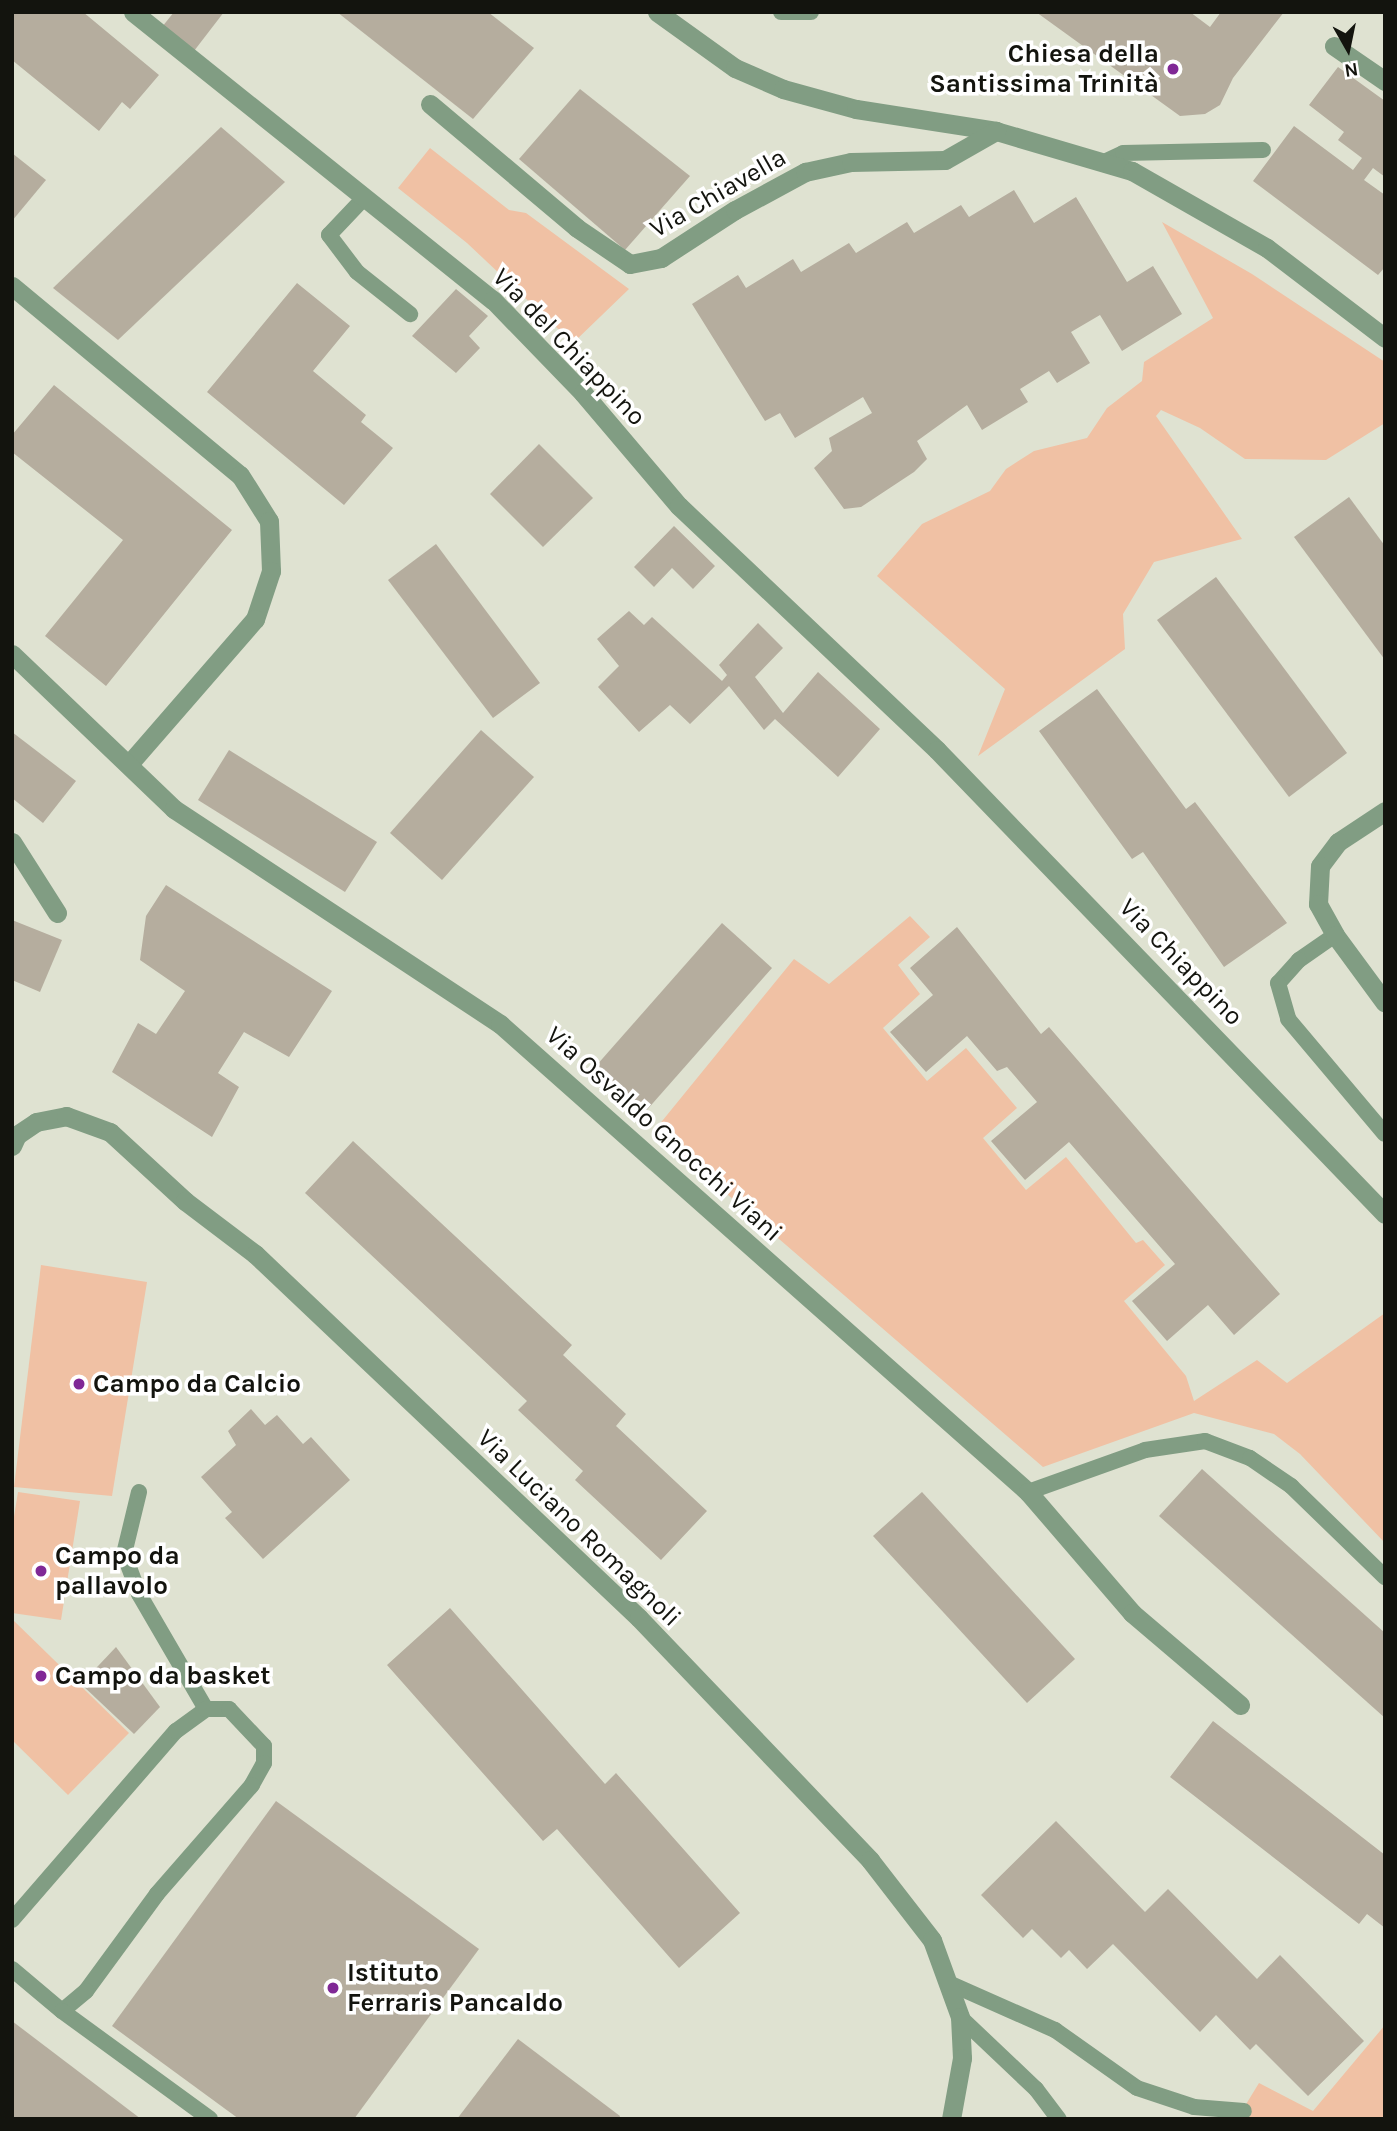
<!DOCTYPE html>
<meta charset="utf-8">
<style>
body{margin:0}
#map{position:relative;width:1397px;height:2131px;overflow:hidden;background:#dfe2d1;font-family:Karla,sans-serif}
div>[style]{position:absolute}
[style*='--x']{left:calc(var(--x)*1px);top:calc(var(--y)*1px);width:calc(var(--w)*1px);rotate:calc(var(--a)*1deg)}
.green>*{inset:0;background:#f0c1a4}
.building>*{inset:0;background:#b5ad9e}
.service>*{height:16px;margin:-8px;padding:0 8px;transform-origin:8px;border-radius:8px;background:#819d83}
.minor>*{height:19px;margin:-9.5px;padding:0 9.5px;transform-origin:9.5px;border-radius:9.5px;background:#819d83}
.dots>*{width:19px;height:19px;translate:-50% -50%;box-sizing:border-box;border:4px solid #fff;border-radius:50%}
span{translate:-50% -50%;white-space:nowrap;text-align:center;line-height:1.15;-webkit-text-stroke:7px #fff;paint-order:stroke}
.poi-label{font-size:26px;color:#13140e;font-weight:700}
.right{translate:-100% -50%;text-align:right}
.left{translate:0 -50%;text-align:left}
.street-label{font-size:26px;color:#13140e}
.frame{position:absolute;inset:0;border:14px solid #13140e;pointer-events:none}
.north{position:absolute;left:1313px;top:14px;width:70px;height:70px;-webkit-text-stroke:5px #fff;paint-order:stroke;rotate:171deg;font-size:19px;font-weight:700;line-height:28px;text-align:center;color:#13140e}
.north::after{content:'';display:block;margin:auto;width:24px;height:32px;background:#13140e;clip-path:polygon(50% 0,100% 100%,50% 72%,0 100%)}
</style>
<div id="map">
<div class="green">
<div style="clip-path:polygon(430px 148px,509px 210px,526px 213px,629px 289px,573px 343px,467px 243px,398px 188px)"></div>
<div style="clip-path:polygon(1162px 222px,1252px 274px,1385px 362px,1385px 423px,1326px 460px,1245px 459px,1200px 428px,1161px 410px,1156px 416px,1242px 539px,1154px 562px,1123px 614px,1125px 649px,978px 756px,1005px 689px,877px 576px,922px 524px,990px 491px,1006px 469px,1034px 451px,1087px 438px,1107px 408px,1142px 381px,1144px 362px,1213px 318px)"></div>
<div style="clip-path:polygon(910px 916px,930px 937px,898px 965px,920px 994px,883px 1028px,927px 1081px,966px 1048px,1017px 1108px,983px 1138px,1026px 1190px,1066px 1157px,1136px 1243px,1143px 1240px,1165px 1265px,1124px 1301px,1186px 1376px,1194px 1401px,1257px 1360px,1287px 1383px,1385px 1313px,1385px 1543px,1300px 1454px,1274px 1434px,1194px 1413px,1043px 1467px,654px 1131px,794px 959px,829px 984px)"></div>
<div style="clip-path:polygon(41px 1265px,147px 1282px,112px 1496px,14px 1487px)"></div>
<div style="clip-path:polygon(18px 1492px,80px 1501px,61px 1620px,12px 1613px,12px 1529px)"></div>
<div style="clip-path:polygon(12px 1619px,129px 1733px,68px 1795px,12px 1740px)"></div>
<div style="clip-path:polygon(1385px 2025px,1385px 2119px,1237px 2119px,1259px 2083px,1313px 2111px)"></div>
</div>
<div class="building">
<div style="clip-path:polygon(12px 12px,83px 12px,159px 75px,130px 109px,122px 102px,99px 131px,12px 60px)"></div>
<div style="clip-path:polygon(174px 12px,224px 12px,194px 51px,162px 27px)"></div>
<div style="clip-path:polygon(337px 12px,488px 12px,534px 48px,473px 119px)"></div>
<div style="clip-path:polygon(1036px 12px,1190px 12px,1210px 27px,1221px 12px,1284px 12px,1233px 78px,1220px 105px,1205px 114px,1180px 116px)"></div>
<div style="clip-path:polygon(1338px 67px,1385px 101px,1385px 177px,1373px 168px,1364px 180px,1385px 195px,1385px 267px,1378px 275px,1253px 181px,1294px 126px,1353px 170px,1362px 158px,1338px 140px,1344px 132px,1309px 105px)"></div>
<div style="clip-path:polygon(580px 89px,690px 176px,625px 250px,519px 159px)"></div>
<div style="clip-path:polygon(221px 127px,285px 182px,118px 340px,53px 288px)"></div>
<div style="clip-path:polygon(12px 153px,46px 180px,12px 221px)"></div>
<div style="clip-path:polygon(1014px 190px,1034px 223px,1076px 197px,1127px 282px,1153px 266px,1182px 314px,1122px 351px,1100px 315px,1071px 332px,1090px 363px,1057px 383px,1049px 371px,1020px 389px,1028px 402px,982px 430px,967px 405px,917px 441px,927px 459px,914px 472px,861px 507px,844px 509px,814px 468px,832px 451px,829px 438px,872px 413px,863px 397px,795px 438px,780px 413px,765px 421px,692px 304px,738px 275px,746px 288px,793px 259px,801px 272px,849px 243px,856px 253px,907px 222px,914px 233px,961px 205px,969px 217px)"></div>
<div style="clip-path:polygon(297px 283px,350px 326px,313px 371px,366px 415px,361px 422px,393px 448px,344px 505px,207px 392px)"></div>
<div style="clip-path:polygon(456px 289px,488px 316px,469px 336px,480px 348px,456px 373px,412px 336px)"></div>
<div style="clip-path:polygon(54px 385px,232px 530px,106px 686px,45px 636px,123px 540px,12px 452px,12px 435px)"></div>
<div style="clip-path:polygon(539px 444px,593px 498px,543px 547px,490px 494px)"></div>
<div style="clip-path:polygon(1349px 497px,1385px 546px,1385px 660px,1294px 537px)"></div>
<div style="clip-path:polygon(674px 526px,715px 566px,693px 589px,672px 568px,654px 587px,634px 567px)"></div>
<div style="clip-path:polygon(436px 544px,540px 683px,493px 718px,388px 580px)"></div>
<div style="clip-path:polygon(1216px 577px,1347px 753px,1289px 797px,1157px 620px)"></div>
<div style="clip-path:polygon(629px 611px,644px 625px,652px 617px,722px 681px,727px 675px,719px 665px,758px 623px,783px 648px,755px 677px,783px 713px,818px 672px,880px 729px,838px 777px,775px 719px,764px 730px,729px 686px,690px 724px,670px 705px,639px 732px,598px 687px,619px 666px,597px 639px)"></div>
<div style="clip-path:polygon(1097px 689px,1186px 809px,1195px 802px,1287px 923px,1224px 967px,1143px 852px,1132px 859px,1039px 731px)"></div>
<div style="clip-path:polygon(481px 730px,534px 777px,442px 880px,390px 833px)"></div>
<div style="clip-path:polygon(12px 732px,76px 781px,43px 823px,12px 798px)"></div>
<div style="clip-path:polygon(229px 750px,377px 842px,345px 892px,198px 800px)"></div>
<div style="clip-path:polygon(166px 885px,332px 991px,289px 1057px,244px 1032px,218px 1073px,239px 1087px,212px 1137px,112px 1072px,138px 1023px,156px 1034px,185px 991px,140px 960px,146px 916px)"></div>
<div style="clip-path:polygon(12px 920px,62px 940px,40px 992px,12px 980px)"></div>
<div style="clip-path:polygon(722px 923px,772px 968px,638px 1120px,588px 1075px)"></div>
<div style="clip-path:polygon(957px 927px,1041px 1034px,1049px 1027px,1280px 1294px,1234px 1335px,1208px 1305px,1167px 1341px,1132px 1301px,1175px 1264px,1069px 1142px,1025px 1180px,991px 1141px,1037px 1102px,1007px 1067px,997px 1071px,967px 1036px,926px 1072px,890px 1032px,933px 995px,910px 968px)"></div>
<div style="clip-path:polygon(353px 1141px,572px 1345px,563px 1355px,626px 1414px,616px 1426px,707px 1511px,661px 1560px,575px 1480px,583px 1471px,518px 1410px,527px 1401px,305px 1193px)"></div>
<div style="clip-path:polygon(251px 1409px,265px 1425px,277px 1415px,303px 1444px,311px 1437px,350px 1480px,263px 1559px,225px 1518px,232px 1512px,201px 1477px,236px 1445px,228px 1431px)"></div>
<div style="clip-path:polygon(1202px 1469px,1385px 1633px,1385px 1718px,1159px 1516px)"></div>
<div style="clip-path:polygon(922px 1492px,1075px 1659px,1027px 1703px,873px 1536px)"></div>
<div style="clip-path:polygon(450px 1608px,605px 1784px,616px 1773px,740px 1913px,679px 1968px,557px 1829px,543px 1841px,387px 1665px)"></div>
<div style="clip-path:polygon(116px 1647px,160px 1707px,134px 1734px,81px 1684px)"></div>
<div style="clip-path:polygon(1213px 1721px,1385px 1855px,1385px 1928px,1367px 1914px,1359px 1924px,1170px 1777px)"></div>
<div style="clip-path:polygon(276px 1801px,479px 1949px,354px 2119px,239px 2119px,112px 2026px)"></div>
<div style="clip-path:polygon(1056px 1821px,1145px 1912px,1168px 1889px,1257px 1979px,1280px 1955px,1364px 2041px,1308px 2096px,1256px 2044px,1250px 2050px,1216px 2015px,1200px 2032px,1113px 1944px,1087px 1969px,1069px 1950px,1061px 1958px,1032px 1929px,1023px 1938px,981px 1895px)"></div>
<div style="clip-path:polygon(12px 2021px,141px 2119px,12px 2119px)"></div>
<div style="clip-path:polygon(518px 2039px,620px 2116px,619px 2119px,457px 2119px)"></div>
</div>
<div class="service">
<div style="--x:781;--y:12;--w:30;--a:0"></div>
<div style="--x:1102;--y:163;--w:23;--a:-25"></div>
<div style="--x:1123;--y:153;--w:140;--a:-1.2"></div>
<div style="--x:364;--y:198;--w:51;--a:133.4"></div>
<div style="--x:329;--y:235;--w:46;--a:52.9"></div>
<div style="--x:357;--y:272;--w:68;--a:38.4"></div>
<div style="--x:1335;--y:935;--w:44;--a:145.2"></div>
<div style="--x:1299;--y:960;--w:31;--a:132"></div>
<div style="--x:1278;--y:983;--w:37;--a:74"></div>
<div style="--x:1288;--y:1019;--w:150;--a:49.9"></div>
<div style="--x:139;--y:1492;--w:64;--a:103.6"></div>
<div style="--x:124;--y:1554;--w:43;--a:69.4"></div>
<div style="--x:139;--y:1594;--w:133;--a:59.8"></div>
<div style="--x:1028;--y:1492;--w:124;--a:-19.7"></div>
<div style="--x:1145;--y:1450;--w:61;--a:-8.5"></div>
<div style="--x:1205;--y:1441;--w:48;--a:20.7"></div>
<div style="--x:1250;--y:1458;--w:50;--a:34.3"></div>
<div style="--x:1291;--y:1486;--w:131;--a:44.1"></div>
<div style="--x:12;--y:1920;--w:250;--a:-49.1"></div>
<div style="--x:176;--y:1731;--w:37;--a:-36"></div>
<div style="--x:206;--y:1709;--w:23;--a:0"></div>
<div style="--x:229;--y:1709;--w:51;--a:46.6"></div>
<div style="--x:264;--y:1746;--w:17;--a:90"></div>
<div style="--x:264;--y:1763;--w:25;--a:119"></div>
<div style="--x:252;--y:1785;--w:145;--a:131.1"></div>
<div style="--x:157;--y:1894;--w:120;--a:126.2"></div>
<div style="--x:86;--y:1991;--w:31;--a:140"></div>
<div style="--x:12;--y:1969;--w:65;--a:40"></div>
<div style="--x:62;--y:2011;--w:183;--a:36.1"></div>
<div style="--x:951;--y:1984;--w:114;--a:23.9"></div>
<div style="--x:1055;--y:2030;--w:100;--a:35.3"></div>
<div style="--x:1137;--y:2088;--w:60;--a:18.4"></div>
<div style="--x:1194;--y:2107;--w:50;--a:4.6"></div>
<div style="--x:960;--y:2017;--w:105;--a:43.5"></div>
<div style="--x:1036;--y:2089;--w:38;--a:53"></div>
</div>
<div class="minor">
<div style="--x:133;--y:12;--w:461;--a:38.7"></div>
<div style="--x:493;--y:300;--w:129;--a:45.9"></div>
<div style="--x:583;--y:393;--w:148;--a:49.7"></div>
<div style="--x:679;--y:506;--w:355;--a:43.4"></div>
<div style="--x:937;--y:750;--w:645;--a:46.01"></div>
<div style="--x:657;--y:12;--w:96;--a:35.7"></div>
<div style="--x:735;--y:68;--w:52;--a:23.6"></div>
<div style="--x:783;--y:89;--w:76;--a:15.3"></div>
<div style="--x:856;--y:109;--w:142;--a:8.9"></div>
<div style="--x:996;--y:131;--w:142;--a:16.4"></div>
<div style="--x:1132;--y:171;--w:155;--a:29.7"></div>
<div style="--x:1267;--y:248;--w:148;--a:37.3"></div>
<div style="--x:1334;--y:46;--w:62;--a:34.5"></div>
<div style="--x:430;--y:104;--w:192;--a:40.1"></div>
<div style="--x:577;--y:228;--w:64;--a:34.2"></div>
<div style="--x:630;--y:264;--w:32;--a:-11"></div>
<div style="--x:661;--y:258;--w:88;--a:-33"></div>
<div style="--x:735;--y:210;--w:80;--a:-28.5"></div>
<div style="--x:805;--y:172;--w:47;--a:-12.3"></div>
<div style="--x:851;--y:162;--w:94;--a:-1.2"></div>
<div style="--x:945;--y:160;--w:59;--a:-29.6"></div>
<div style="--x:12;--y:286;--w:296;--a:39.7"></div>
<div style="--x:240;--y:475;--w:54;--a:57.8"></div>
<div style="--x:269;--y:521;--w:50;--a:87.7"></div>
<div style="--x:271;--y:571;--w:51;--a:108.4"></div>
<div style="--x:255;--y:619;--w:192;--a:131"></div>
<div style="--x:12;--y:654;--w:224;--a:43.7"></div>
<div style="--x:174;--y:809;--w:391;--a:33.4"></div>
<div style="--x:500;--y:1024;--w:706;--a:41.55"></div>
<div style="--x:1028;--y:1492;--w:160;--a:49.3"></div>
<div style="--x:1132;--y:1613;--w:142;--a:40.4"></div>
<div style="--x:1385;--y:811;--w:56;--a:146.6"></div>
<div style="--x:1338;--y:842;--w:30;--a:127"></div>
<div style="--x:1320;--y:866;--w:38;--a:93"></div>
<div style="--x:1318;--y:904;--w:35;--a:61"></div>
<div style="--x:1335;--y:935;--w:84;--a:53.7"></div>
<div style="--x:12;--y:842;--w:84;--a:57.6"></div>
<div style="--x:12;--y:1146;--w:12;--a:-66"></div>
<div style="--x:17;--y:1135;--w:23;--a:-34"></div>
<div style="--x:36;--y:1122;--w:31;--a:-11"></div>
<div style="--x:66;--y:1116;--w:47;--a:20"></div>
<div style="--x:110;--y:1132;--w:102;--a:42.6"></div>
<div style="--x:185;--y:1201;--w:88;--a:37.1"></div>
<div style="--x:255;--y:1254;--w:529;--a:43.47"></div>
<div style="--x:639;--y:1618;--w:335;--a:46.3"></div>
<div style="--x:870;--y:1860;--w:101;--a:52.2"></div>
<div style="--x:932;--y:1940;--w:82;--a:70"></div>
<div style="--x:960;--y:2017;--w:41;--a:87.2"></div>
<div style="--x:962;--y:2058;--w:62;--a:100.2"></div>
</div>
<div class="dots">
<div style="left:1173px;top:69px;background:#802896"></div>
<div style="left:79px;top:1384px;background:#802896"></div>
<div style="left:41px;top:1571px;background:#802896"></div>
<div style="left:41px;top:1676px;background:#802896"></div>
<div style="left:333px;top:1988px;background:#802896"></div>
</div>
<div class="poi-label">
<span class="right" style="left:1159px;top:69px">Chiesa della<br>Santissima Trinità</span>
<span class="left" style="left:93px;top:1384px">Campo da Calcio</span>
<span class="left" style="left:55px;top:1571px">Campo da<br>pallavolo</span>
<span class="left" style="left:55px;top:1676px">Campo da basket</span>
<span class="left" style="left:347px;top:1988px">Istituto<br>Ferraris Pancaldo</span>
</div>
<div class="street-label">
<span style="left:718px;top:193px;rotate:-30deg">Via Chiavella</span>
<span style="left:569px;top:347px;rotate:46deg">Via del Chiappino</span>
<span style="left:1181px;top:962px;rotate:46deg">Via Chiappino</span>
<span style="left:664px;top:1134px;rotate:42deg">Via Osvaldo Gnocchi Viani</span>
<span style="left:579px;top:1528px;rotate:44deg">Via Luciano Romagnoli</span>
</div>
<div class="frame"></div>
<div class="north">N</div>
</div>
